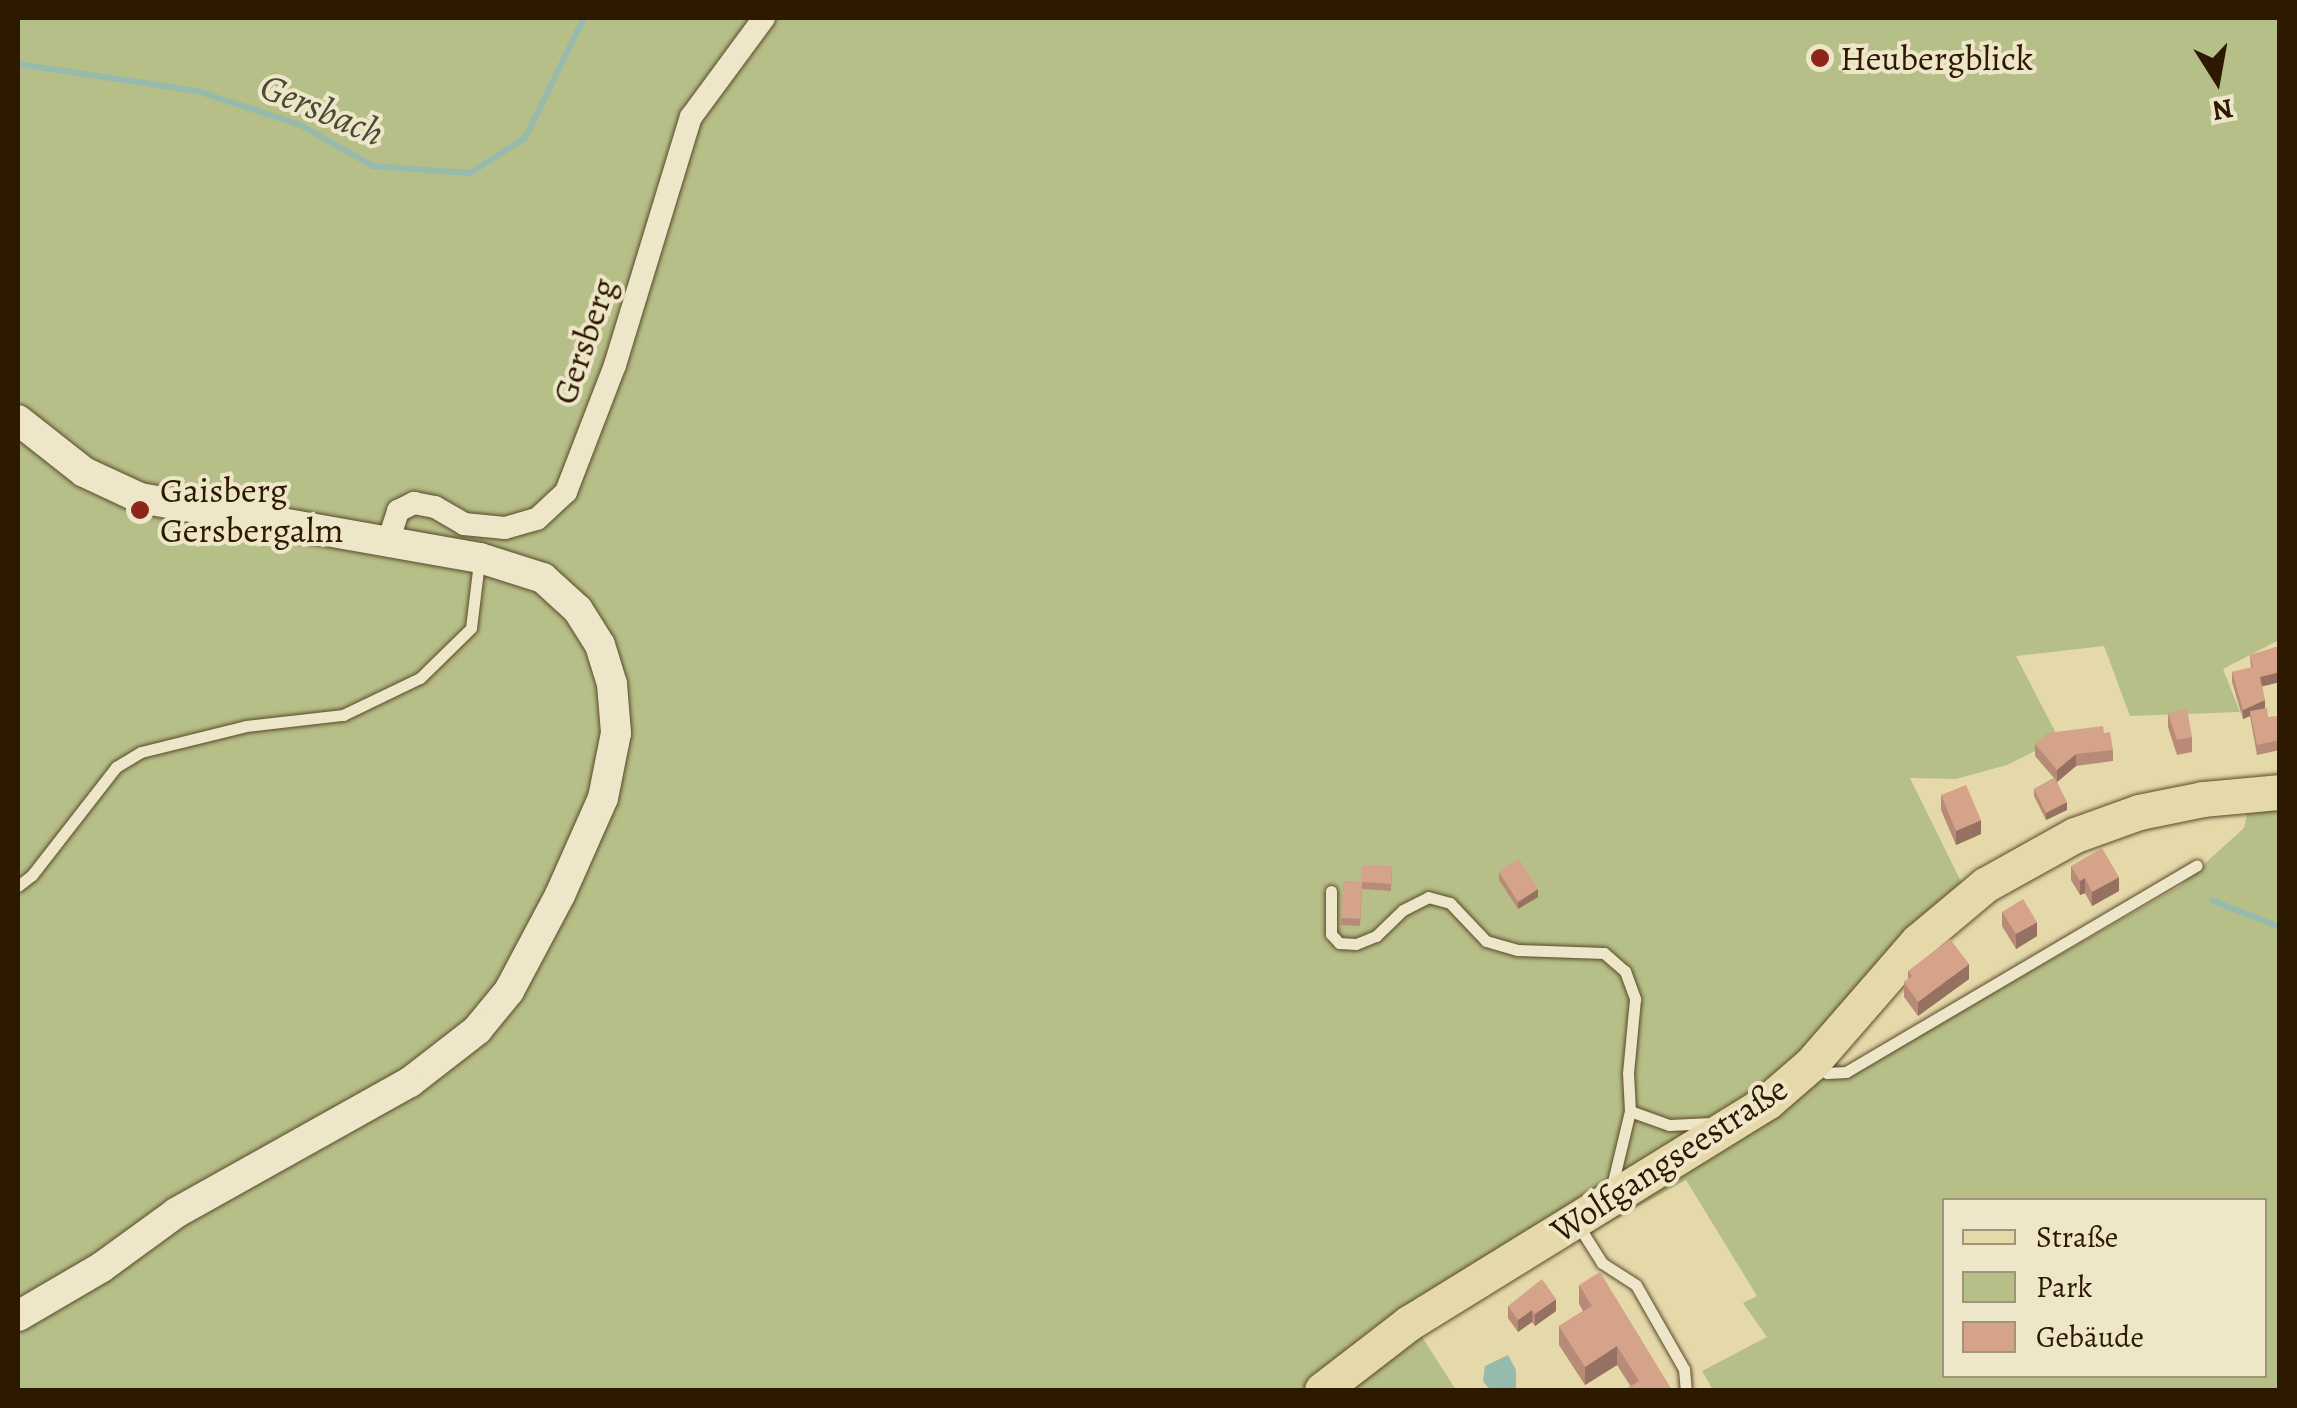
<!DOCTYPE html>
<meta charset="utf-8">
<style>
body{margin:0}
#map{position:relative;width:2297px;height:1408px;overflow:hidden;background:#e5d9aa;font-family:Alegreya,serif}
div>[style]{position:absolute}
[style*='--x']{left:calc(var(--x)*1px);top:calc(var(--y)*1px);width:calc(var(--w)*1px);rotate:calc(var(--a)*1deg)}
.green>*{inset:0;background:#b6bf87}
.water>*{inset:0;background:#96baac}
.stream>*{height:6px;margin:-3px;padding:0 3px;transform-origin:3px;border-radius:3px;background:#96baac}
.roads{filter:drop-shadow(0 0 2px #5b482a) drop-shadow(0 0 2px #5b482a)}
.service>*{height:11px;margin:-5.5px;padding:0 5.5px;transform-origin:5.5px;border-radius:5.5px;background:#eee6c8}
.minor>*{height:22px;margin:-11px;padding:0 11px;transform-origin:11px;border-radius:11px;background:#eee6c8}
.secondary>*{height:30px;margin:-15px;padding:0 15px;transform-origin:15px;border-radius:15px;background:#eee6c8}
.primary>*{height:35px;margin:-17.5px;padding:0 17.5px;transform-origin:17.5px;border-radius:17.5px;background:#e5d9aa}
.wall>*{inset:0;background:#b78b77}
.shaded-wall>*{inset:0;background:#957161}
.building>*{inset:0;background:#d5a28a}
.dots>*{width:28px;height:28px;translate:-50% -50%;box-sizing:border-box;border:5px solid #eee6c8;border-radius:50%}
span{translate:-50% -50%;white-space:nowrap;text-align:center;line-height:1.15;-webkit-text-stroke:8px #eee6c8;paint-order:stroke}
.poi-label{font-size:35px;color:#2d1800}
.left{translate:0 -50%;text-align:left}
.street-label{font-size:35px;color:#2d1800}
.water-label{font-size:38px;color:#4c4934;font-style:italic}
.frame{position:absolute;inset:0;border:20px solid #2d1800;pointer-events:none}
.legend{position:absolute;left:1942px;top:1198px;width:325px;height:180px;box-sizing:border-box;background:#eee6c8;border:2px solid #a19478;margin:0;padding:12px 18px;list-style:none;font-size:30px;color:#2d1800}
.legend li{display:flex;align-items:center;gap:20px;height:50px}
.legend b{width:50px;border:2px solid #a19478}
.north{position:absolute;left:2167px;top:30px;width:100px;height:100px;-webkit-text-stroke:8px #eee6c8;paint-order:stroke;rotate:169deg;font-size:28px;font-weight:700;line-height:40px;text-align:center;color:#2d1800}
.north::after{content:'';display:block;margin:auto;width:35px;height:45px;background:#2d1800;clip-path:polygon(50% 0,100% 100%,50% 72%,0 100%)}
</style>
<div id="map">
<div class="green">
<div style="clip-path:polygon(evenodd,18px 18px,2279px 18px,2279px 640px,2223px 669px,2240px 712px,2130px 716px,2104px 646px,2016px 656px,2059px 739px,2007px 765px,1956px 779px,1910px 778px,1975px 910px,1898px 983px,1836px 1062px,1852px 1073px,2180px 886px,2244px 828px,2248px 809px,2279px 805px,2279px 1390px,1713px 1390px,1702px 1371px,1767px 1337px,1743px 1303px,1757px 1296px,1686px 1180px,1417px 1329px,1456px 1390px,18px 1390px,18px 18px,1944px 1200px,2264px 1200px,2264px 1376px,1944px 1376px,1944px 1200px)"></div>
</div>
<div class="water">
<div style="clip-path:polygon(1508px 1355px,1516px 1370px,1516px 1390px,1490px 1390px,1483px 1381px,1485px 1366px)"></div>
</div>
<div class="stream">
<div style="--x:18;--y:64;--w:181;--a:8.6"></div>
<div style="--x:197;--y:91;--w:108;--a:18.3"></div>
<div style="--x:300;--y:125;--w:84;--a:29.3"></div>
<div style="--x:373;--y:166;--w:97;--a:4.1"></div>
<div style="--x:470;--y:173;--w:65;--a:-32.5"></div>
<div style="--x:525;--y:138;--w:134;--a:-63.8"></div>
<div style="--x:2213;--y:901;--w:72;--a:21.2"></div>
</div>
<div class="roads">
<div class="service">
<div style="--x:18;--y:886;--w:18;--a:-38"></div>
<div style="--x:32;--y:875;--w:137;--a:-52.1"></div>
<div style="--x:116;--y:767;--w:29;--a:-31"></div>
<div style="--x:141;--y:752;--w:108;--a:-13.9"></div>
<div style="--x:246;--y:726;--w:98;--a:-6.5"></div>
<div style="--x:343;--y:715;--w:85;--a:-25.7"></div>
<div style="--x:420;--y:678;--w:71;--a:-44.4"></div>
<div style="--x:471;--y:628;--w:66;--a:-83.1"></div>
<div style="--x:1331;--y:891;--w:43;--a:90"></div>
<div style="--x:1331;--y:934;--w:12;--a:48"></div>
<div style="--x:1339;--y:943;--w:17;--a:3"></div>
<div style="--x:1356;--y:944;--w:22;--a:-22"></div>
<div style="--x:1376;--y:936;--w:37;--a:-44"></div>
<div style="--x:1403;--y:910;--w:28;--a:-27"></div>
<div style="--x:1428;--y:897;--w:23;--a:15"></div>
<div style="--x:1450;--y:903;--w:52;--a:46.5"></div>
<div style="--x:1486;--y:941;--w:33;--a:16"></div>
<div style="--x:1518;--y:950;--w:86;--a:2"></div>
<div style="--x:1604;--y:953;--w:28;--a:41"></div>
<div style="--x:1625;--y:971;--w:30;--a:70"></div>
<div style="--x:1635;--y:999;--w:74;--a:95.4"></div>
<div style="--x:1628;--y:1073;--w:38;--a:87"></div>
<div style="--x:1630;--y:1111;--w:81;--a:103.5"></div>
<div style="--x:1815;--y:1066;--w:14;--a:30"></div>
<div style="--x:1827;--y:1073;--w:19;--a:-3"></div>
<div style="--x:1846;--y:1072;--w:407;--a:-30.5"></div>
<div style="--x:1630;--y:1111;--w:41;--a:19.7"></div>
<div style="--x:1669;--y:1125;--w:43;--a:-2.7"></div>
<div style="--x:1578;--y:1225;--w:45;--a:57.7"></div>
<div style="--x:1602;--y:1263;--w:40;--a:32.9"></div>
<div style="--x:1636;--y:1285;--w:97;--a:60.3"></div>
<div style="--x:1684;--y:1369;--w:21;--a:85"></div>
</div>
<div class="minor">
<div style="--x:388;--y:542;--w:33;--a:-72"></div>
<div style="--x:398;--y:511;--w:18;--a:-27"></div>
<div style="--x:414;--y:503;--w:21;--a:11"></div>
<div style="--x:435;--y:507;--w:34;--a:30"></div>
<div style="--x:464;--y:524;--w:41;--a:5.6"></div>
<div style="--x:505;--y:528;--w:33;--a:-16"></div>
<div style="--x:537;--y:519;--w:40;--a:-43"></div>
<div style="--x:566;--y:492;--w:136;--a:-68.9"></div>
<div style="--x:615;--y:365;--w:259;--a:-73"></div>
<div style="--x:691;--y:117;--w:123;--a:-53.6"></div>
</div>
<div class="secondary">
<div style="--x:18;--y:420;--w:84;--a:38.2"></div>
<div style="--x:84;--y:472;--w:62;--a:24.9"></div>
<div style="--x:140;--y:498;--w:345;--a:10"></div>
<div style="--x:480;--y:558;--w:66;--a:17.6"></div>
<div style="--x:543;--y:578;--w:47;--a:42.4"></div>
<div style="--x:578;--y:610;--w:41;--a:57.8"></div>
<div style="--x:600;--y:645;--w:41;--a:72.9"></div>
<div style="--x:612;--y:684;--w:49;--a:85.3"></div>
<div style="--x:616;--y:733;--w:66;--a:101.3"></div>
<div style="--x:603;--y:798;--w:106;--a:113.9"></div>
<div style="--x:560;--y:895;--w:109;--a:118"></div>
<div style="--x:509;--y:991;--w:50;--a:129.4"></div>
<div style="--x:477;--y:1030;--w:85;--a:142.2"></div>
<div style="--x:410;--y:1082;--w:268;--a:150.8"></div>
<div style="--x:176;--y:1213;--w:92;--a:143.9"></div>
<div style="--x:102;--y:1267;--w:97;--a:149.7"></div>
</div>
<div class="primary">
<div style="--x:1322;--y:1390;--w:110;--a:-37.6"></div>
<div style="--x:1409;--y:1323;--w:421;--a:-31.7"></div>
<div style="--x:1767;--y:1102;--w:58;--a:-40.8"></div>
<div style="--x:1811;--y:1064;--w:162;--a:-49"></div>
<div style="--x:1917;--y:942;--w:89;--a:-40"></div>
<div style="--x:1985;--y:885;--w:103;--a:-29.1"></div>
<div style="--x:2075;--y:835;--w:68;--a:-19.8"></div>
<div style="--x:2139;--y:812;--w:65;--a:-11.5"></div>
<div style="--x:2203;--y:799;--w:77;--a:-5.2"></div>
</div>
</div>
<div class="wall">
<div style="clip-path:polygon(2280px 646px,2280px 682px,2262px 686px,2265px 708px,2268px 717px,2280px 730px,2280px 750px,2257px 755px,2250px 716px,2243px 719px,2232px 682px,2232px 672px,2251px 668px,2250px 655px)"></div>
<div style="clip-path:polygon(2168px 713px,2192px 737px,2192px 752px,2177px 755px,2168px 727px)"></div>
<div style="clip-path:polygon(2104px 733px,2113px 750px,2113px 761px,2076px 766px,2057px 782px,2067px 810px,2046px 820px,2034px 796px,2034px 789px,2054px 778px,2035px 756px,2035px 744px)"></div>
<div style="clip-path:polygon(1941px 795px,1981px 834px,1956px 845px,1941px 810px)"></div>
<div style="clip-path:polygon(1392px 866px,1391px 891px,1362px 889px,1360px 926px,1341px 925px,1344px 881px,1361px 882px)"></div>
<div style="clip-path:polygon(2071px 866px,2119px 891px,2092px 906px,2085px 893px,2080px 895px,2071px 880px)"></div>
<div style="clip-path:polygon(1499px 872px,1538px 897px,1518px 909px,1499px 880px)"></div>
<div style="clip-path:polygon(2002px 912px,2037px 936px,2016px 949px,2002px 926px)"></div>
<div style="clip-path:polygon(1908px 971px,1969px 979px,1918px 1016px,1904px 997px,1904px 982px,1908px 979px)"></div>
<div style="clip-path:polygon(1579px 1285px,1672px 1390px,1631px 1387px,1617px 1365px,1585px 1385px,1559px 1345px,1559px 1326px,1583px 1311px,1579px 1304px)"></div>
<div style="clip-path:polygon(1508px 1306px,1556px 1311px,1535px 1326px,1532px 1322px,1518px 1332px,1508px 1318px)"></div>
</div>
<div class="shaded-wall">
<div style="clip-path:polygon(2280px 672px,2280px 682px,2260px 687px,2260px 677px)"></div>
<div style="clip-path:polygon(2265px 700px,2265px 710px,2250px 711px,2250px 716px,2243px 719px,2243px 710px)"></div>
<div style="clip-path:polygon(2076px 754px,2076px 766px,2057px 782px,2057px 770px)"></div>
<div style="clip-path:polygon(2067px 802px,2067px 810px,2046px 820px,2046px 813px)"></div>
<div style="clip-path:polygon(1981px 820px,1981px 834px,1956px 845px,1956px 831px)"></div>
<div style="clip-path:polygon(2119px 877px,2119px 891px,2092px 906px,2092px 892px)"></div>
<div style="clip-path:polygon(2085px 878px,2085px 893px,2080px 895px,2080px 881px)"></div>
<div style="clip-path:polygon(1538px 889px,1538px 897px,1518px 909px,1518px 902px)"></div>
<div style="clip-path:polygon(2037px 922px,2037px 936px,2016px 949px,2016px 934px)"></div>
<div style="clip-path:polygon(1969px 964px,1969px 979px,1918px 1016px,1918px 1002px)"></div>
<div style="clip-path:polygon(1556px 1299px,1556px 1311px,1535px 1326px,1535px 1314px)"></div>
<div style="clip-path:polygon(1532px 1310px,1532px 1322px,1518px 1332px,1518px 1320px)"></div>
<div style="clip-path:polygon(1617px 1346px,1617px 1365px,1585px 1385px,1585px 1367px)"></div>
</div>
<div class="building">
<div style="clip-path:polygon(2280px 646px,2280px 672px,2260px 677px,2265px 700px,2243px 710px,2232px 672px,2253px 667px,2250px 655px)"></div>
<div style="clip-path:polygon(2267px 708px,2268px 717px,2277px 716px,2280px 740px,2257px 745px,2250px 711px)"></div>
<div style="clip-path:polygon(2187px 709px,2192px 737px,2177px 740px,2168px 713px)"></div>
<div style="clip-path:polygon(2103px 726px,2104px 733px,2110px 732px,2113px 750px,2076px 754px,2057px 770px,2035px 744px,2048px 733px)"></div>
<div style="clip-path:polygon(2055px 778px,2067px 802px,2046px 813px,2034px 789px)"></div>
<div style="clip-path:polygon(1966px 785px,1981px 820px,1956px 831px,1941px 795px)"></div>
<div style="clip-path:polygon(2102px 848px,2119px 877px,2092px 892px,2085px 878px,2080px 881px,2071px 866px)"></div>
<div style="clip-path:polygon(1519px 859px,1538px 889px,1518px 902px,1499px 872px)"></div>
<div style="clip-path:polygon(1362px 865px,1392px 866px,1391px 884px,1362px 882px,1360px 919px,1341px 918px,1344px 881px,1361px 882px)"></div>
<div style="clip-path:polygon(2023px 899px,2037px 922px,2016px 934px,2002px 912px)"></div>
<div style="clip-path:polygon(1950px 939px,1969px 964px,1918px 1002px,1904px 982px,1912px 976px,1908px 971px)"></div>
<div style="clip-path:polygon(1600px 1272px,1672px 1390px,1624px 1390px,1639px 1381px,1617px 1346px,1585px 1367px,1559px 1326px,1592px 1306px,1579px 1285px)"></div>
<div style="clip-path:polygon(1542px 1279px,1556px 1299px,1535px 1314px,1532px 1310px,1518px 1320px,1508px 1306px)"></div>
</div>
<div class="dots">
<div style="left:1820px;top:58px;background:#8f2418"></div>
<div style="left:140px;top:510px;background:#8f2418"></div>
</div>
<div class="poi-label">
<span class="left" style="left:1840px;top:58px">Heubergblick</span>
<span class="left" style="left:160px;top:510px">Gaisberg<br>Gersbergalm</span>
</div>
<div class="street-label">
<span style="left:584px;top:341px;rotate:-71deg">Gersberg</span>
<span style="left:1669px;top:1159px;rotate:-33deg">Wolfgangseestraße</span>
</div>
<div class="water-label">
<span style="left:322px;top:110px;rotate:23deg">Gersbach</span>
</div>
<div class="frame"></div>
<ul class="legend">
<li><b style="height:12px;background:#e5d9aa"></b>Straße</li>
<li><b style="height:28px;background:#b6bf87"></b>Park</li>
<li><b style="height:28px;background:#d5a28a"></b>Gebäude</li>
</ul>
<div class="north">N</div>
</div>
